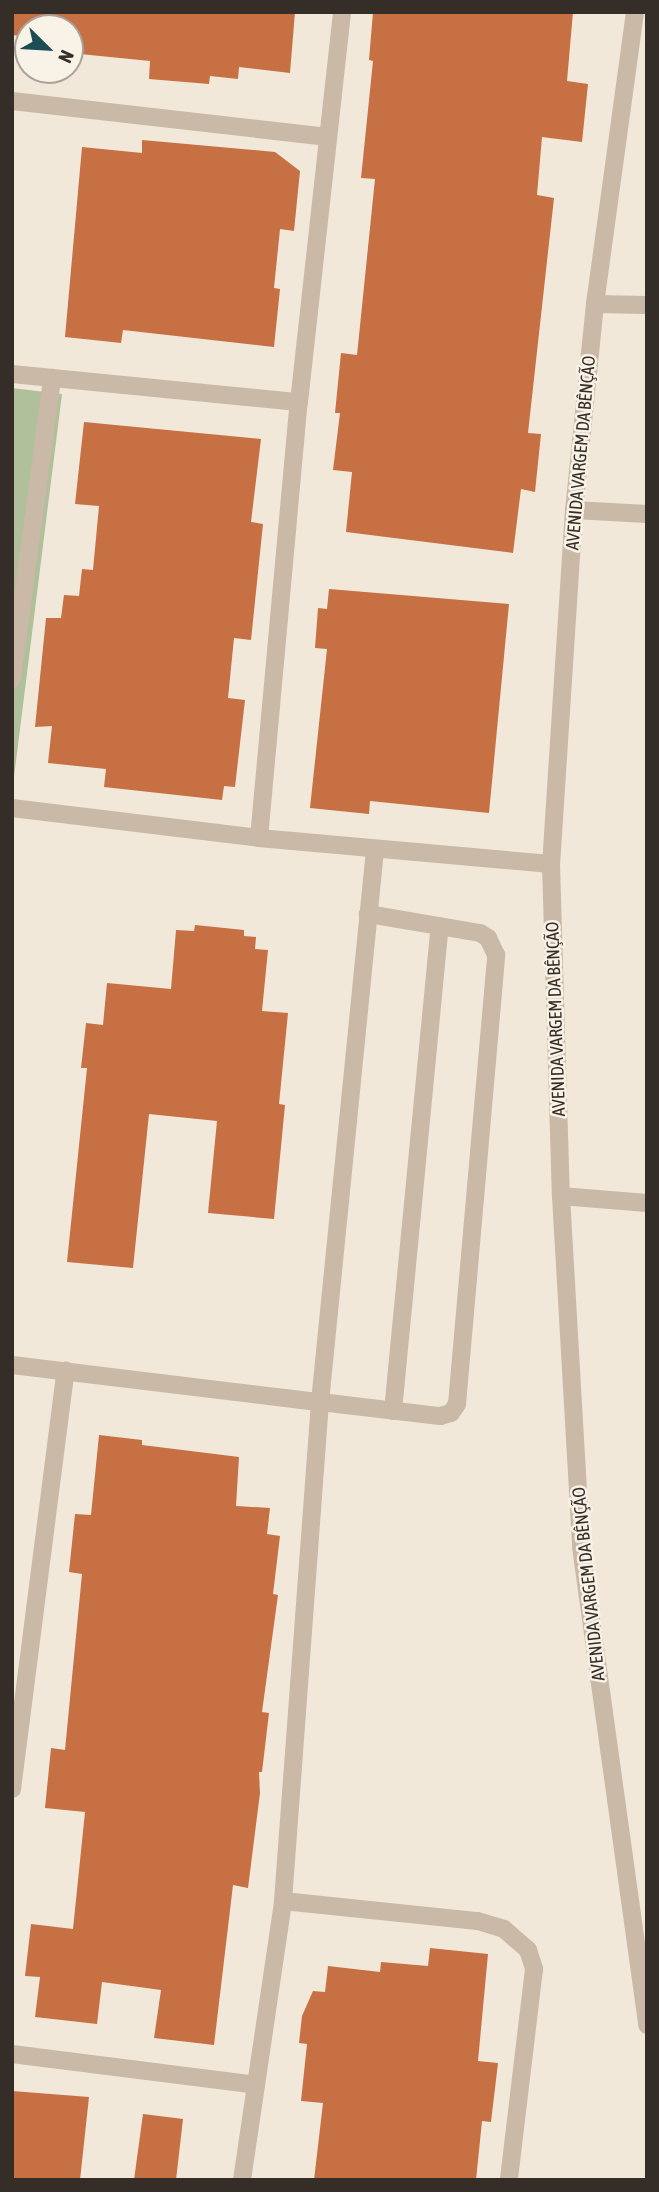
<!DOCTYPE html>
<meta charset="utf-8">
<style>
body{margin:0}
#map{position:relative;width:659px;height:2192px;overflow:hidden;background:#f1e8d9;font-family:"Asap Condensed",sans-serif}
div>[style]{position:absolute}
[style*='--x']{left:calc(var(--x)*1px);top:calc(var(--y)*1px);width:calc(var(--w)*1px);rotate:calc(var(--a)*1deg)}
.green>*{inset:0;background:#afc09a}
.building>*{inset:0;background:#c67043}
.service>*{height:18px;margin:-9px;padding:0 9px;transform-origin:9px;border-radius:9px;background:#c9b9a6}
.minor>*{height:18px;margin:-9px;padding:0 9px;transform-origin:9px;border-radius:9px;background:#c9b9a6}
.tertiary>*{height:18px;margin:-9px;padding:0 9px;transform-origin:9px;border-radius:9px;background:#c9b9a6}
span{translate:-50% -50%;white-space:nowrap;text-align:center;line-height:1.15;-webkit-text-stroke:5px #f9f2e6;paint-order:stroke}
.street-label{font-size:18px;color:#352d27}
.frame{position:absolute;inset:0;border:14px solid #352d27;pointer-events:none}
.north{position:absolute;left:14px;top:14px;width:70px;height:70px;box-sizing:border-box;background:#f9f2e6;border:2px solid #aba39a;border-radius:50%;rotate:114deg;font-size:19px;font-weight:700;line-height:28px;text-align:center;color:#352d27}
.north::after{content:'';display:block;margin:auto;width:24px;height:32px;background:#1c4d57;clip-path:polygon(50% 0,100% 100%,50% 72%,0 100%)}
</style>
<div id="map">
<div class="green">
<div style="clip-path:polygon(12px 388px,62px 394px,12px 793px)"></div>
</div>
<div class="building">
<div style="clip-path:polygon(12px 12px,295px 12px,290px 73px,239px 67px,238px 79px,210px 76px,209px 84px,149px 79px,150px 61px,70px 53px,70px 28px,28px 28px,28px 37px,12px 35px)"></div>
<div style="clip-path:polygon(373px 12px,573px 12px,567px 81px,588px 84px,582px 142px,542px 137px,537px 195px,554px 198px,528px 433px,541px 434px,535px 492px,521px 489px,513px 553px,346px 532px,352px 472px,333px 470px,340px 413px,335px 413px,341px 353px,357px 355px,375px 179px,361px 178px,373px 61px,369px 60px)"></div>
<div style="clip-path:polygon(142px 140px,275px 152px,300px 171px,294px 231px,280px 229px,274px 288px,280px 289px,274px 347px,123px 330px,121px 343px,65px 337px,82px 147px,142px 153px)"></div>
<div style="clip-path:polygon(84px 422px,261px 439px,251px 522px,263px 524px,251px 640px,234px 638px,228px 698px,245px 700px,235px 787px,224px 786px,222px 800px,104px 787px,106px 769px,48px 763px,52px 726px,35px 727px,46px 618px,61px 618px,64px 595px,79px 596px,82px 569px,93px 570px,99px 506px,75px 504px)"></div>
<div style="clip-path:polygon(329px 589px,509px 604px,489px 813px,370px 801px,369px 814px,310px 808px,327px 649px,315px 648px,318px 608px,327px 609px)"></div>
<div style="clip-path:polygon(195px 925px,244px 930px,244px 936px,256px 937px,255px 949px,268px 950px,262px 1011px,288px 1013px,279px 1104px,285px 1105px,274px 1219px,208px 1213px,217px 1121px,149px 1114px,133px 1268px,67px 1262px,87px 1068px,81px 1068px,86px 1023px,103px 1025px,107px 983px,171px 989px,176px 930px,194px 931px)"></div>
<div style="clip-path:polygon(99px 1435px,142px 1440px,142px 1445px,239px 1457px,236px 1506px,270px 1508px,267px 1534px,280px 1536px,273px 1594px,278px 1595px,262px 1712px,269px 1713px,262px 1772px,259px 1772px,260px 1793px,248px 1888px,233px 1885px,214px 2045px,154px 2038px,161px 1990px,102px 1982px,97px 2024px,35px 2017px,40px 1977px,25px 1976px,31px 1924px,73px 1929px,85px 1812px,45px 1808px,51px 1748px,65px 1750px,82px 1574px,69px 1572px,75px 1514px,91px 1515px)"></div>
<div style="clip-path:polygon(430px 1948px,488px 1954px,478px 2061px,498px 2063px,491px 2122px,482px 2121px,476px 2180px,314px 2180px,323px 2103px,301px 2101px,307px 2044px,299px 2043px,302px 2016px,313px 1991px,325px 1992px,328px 1966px,380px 1972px,381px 1962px,428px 1966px)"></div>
<div style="clip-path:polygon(12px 2091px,89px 2097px,80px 2180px,12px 2180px)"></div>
<div style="clip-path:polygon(143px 2114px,183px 2119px,176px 2180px,134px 2180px)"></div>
</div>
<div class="service">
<div style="--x:595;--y:304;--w:52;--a:1.1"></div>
<div style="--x:574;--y:510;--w:73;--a:3.1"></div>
<div style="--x:561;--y:1196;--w:86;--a:4.7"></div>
<div style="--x:320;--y:1402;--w:121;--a:6.7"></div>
<div style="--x:440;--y:1416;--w:11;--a:-15"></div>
<div style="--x:451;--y:1413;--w:11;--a:-56"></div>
<div style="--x:457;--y:1404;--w:451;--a:-85"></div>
<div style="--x:496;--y:955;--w:19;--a:-115"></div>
<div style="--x:488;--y:938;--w:9;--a:-148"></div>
<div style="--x:480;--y:933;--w:114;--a:-170.4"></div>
<div style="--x:393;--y:1411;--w:487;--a:-84.5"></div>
</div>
<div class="minor">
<div style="--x:12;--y:101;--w:316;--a:6.5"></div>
<div style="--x:12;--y:374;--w:288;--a:5.6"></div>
<div style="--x:12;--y:679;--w:304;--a:-82.4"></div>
<div style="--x:12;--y:808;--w:249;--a:6.9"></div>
<div style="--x:259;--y:838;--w:293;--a:5.1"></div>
<div style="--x:259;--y:838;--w:438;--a:-84.8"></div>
<div style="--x:299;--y:402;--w:392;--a:-83.7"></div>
<div style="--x:12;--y:1365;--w:310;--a:6.9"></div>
<div style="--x:12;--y:1789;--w:422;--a:-82.7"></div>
<div style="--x:283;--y:1901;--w:196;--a:5.9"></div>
<div style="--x:478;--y:1921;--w:27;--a:17"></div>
<div style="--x:504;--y:1929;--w:32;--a:41"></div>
<div style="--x:528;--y:1950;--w:20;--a:72"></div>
<div style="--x:534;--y:1969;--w:212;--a:96.8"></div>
<div style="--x:12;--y:2054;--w:246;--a:7.2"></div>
<div style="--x:242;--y:2180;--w:282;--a:-81.6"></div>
<div style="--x:283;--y:1901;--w:500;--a:-85.76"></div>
<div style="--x:320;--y:1402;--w:555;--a:-84.31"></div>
</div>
<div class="tertiary">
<div style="--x:635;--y:12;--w:295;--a:97.8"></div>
<div style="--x:595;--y:304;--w:207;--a:95.8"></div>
<div style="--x:574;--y:510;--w:355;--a:93.7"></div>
<div style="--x:551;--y:864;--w:332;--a:88.3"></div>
<div style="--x:561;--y:1196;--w:352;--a:86.7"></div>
<div style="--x:581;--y:1547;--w:483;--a:82.1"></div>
</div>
<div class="street-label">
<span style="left:581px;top:453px;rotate:-85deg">AVENIDA VARGEM DA BÊNÇÃO</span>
<span style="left:556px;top:1019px;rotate:-92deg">AVENIDA VARGEM DA BÊNÇÃO</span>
<span style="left:589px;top:1584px;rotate:-96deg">AVENIDA VARGEM DA BÊNÇÃO</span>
</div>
<div class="frame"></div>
<div class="north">N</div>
</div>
